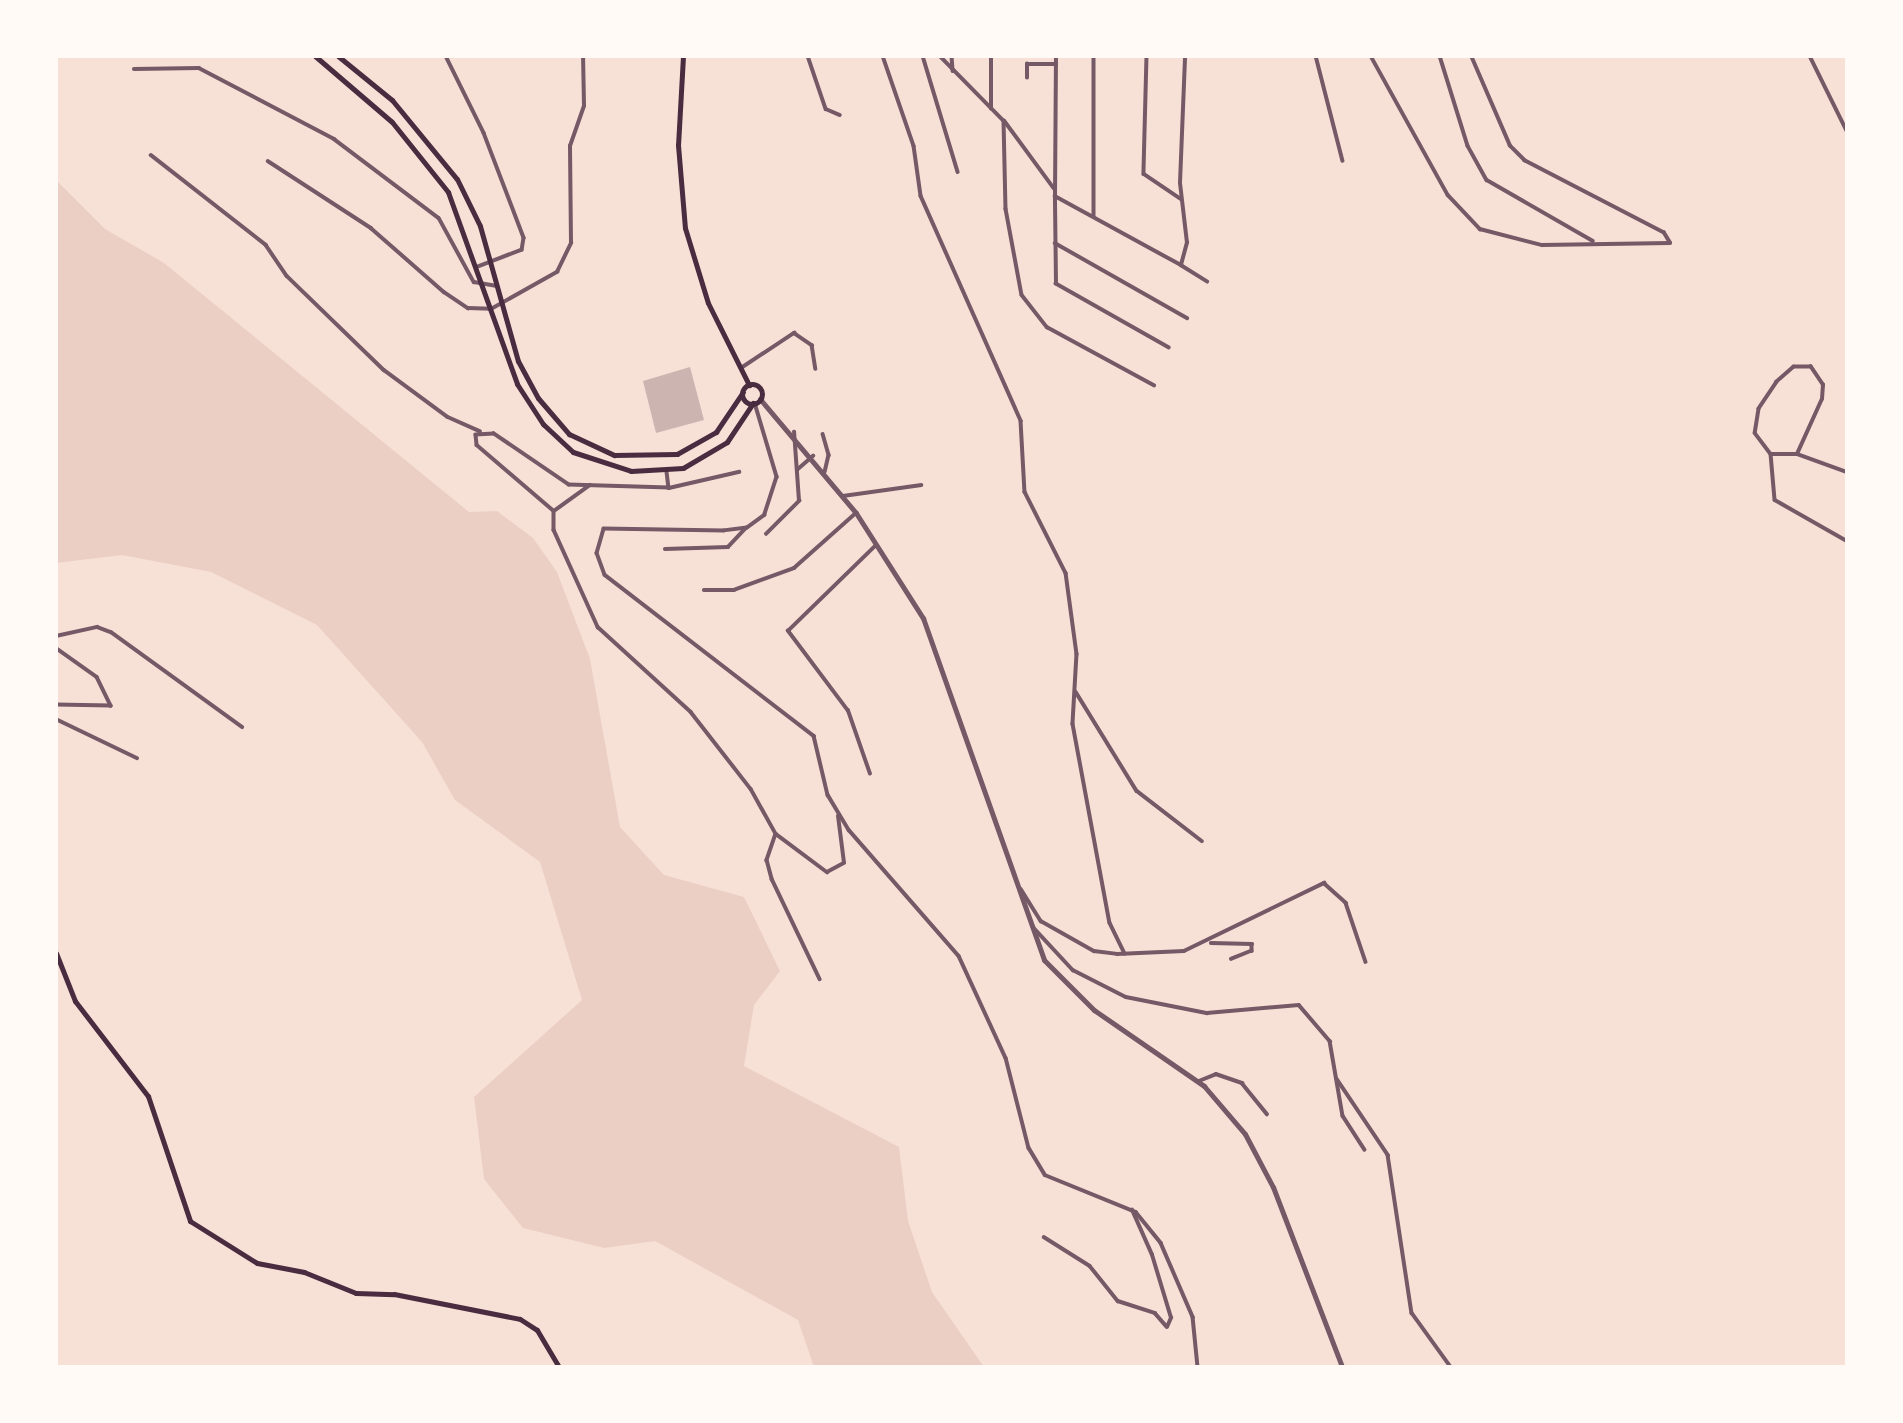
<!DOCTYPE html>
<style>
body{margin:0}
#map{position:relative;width:1903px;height:1423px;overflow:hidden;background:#f7e1d7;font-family:"Fira Sans Condensed",sans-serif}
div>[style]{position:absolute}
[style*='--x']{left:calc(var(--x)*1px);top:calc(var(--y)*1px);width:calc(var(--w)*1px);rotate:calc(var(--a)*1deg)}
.green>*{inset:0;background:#ebcfc5}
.building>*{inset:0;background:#ccb4b1}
.minor>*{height:3.5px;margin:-1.75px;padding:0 1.75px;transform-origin:1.75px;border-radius:1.75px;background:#755966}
.tertiary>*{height:5px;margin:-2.5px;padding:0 2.5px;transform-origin:2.5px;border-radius:2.5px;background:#755966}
.secondary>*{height:5px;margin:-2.5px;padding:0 2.5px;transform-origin:2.5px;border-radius:2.5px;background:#4a2c40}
.secondary>.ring{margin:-2.5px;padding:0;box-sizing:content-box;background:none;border:5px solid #4a2c40;border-radius:50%}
span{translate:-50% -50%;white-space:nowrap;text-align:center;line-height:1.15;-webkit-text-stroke:5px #fffaf5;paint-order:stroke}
.frame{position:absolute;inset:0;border:58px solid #fffaf5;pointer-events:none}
</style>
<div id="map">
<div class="green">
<div style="clip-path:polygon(56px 180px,105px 229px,164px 263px,469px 512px,497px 511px,533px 538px,557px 572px,590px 659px,620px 827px,664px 875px,744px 897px,780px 971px,754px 1005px,744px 1066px,899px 1147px,908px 1221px,932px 1292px,984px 1367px,814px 1367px,798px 1320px,655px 1241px,604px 1248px,523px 1228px,484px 1179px,474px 1097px,582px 1000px,540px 862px,455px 800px,422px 742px,317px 625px,211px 572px,122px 555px,56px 563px)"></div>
</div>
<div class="building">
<div style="clip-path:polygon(690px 367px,704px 420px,656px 433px,643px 381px)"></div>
</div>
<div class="minor">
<div style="--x:446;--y:56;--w:86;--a:63.7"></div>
<div style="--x:484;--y:133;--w:112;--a:69.1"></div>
<div style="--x:524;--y:238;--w:12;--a:99"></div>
<div style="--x:522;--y:250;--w:47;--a:158.9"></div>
<div style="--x:808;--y:56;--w:56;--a:71.2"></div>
<div style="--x:826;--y:109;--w:15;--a:23"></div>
<div style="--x:883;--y:56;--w:95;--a:71"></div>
<div style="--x:914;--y:146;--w:50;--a:82"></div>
<div style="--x:921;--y:196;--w:246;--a:66"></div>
<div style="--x:1021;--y:421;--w:71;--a:86.8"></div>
<div style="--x:1025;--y:492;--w:91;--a:63.2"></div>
<div style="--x:1066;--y:573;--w:82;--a:82.3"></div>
<div style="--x:1077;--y:654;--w:70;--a:93.3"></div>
<div style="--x:1073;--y:724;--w:202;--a:79.5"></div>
<div style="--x:1110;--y:923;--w:34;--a:64"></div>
<div style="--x:923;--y:56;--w:121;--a:73.2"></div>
<div style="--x:940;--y:56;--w:91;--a:45.4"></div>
<div style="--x:952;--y:56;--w:15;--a:86"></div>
<div style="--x:1094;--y:56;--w:160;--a:90"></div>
<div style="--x:1147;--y:56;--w:118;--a:91.5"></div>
<div style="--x:1144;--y:174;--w:45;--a:34"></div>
<div style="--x:1316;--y:56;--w:108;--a:75.6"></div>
<div style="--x:1371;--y:56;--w:159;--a:61"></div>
<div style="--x:1448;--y:195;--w:47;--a:46.7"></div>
<div style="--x:1480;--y:229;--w:64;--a:14.5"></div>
<div style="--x:1542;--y:245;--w:128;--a:-0.9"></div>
<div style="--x:1670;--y:243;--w:12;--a:-121"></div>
<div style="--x:1664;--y:233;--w:157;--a:-152.6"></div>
<div style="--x:1525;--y:161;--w:21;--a:-135"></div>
<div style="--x:1510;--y:146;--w:98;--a:-113.4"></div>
<div style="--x:1440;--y:56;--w:94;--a:72.7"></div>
<div style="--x:1468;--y:146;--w:39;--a:61"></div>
<div style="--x:1487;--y:180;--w:122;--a:29.9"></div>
<div style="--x:1810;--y:56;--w:84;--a:63.7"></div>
<div style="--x:134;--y:69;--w:65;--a:-0.9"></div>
<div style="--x:199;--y:68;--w:153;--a:27.7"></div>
<div style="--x:334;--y:139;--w:131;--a:37"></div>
<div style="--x:439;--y:218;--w:73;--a:61.3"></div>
<div style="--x:474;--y:282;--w:23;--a:10"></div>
<div style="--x:1027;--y:78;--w:14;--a:-90"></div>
<div style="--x:1027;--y:64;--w:29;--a:0"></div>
<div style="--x:991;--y:109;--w:53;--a:-90"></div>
<div style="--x:151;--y:155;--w:146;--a:38"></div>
<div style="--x:266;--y:245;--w:37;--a:56"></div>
<div style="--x:287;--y:276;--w:135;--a:44.1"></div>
<div style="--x:384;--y:370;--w:79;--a:36.3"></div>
<div style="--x:448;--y:417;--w:35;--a:24"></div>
<div style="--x:268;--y:161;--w:123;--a:33"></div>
<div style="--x:371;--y:228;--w:97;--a:41.2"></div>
<div style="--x:444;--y:292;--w:29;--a:34"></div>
<div style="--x:468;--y:308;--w:23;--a:2"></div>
<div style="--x:491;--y:309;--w:76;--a:-29.3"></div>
<div style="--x:557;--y:272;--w:32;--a:-64"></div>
<div style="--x:571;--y:243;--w:97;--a:-90.6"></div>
<div style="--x:570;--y:146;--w:42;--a:-70.7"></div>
<div style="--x:584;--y:106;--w:50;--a:-91.1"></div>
<div style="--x:1054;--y:189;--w:84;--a:-126.3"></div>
<div style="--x:1004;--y:121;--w:88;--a:88.7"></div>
<div style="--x:1006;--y:209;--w:87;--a:79.5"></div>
<div style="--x:1022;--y:295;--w:41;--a:52"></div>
<div style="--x:1047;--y:327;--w:122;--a:28.5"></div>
<div style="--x:1055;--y:196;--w:140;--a:-89.6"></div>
<div style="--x:1055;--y:243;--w:152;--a:29.6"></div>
<div style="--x:1181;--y:265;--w:31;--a:32"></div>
<div style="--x:1169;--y:348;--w:130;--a:-150.5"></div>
<div style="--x:1056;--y:284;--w:88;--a:-90.7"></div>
<div style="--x:1055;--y:196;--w:144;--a:28.7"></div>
<div style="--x:1181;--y:265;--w:23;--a:-75"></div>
<div style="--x:1187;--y:243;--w:60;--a:-96.7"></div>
<div style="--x:1180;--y:183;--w:127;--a:-87.7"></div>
<div style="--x:741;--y:368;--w:64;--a:-33.4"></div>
<div style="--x:794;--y:333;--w:22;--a:34"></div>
<div style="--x:812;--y:345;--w:24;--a:81"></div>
<div style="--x:755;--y:403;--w:77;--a:73.4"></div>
<div style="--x:777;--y:477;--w:40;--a:108"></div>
<div style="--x:765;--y:515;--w:22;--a:144"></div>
<div style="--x:747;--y:528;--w:23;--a:173"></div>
<div style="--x:724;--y:531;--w:120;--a:-179"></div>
<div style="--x:604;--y:529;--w:25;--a:106"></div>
<div style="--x:597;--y:553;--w:23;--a:70"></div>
<div style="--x:605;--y:575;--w:264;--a:37.6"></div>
<div style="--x:814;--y:736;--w:61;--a:76.7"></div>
<div style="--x:828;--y:795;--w:41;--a:59"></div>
<div style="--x:849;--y:830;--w:167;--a:48.9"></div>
<div style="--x:959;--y:956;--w:112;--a:65.3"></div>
<div style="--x:1006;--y:1058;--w:93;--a:75.7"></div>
<div style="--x:1029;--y:1148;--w:31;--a:59"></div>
<div style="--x:1045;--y:1175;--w:98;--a:22.1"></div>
<div style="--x:1136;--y:1212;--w:40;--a:51"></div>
<div style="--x:1161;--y:1243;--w:81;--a:66.6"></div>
<div style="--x:1193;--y:1317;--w:50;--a:84.3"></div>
<div style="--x:823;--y:434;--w:22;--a:74"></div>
<div style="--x:829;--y:455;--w:17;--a:103"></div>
<div style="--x:1771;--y:454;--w:26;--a:0"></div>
<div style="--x:1797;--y:454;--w:53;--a:19.8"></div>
<div style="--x:1797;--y:454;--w:60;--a:-65.6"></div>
<div style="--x:1822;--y:399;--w:14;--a:-86"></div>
<div style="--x:1823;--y:385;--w:22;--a:-124"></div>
<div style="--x:1811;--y:367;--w:17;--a:180"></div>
<div style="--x:1794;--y:367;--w:23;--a:139"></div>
<div style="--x:1777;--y:382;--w:32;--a:124"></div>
<div style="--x:1759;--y:409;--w:24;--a:99"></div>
<div style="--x:1755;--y:433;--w:26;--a:53"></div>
<div style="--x:1771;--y:454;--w:46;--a:85"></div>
<div style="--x:1775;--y:500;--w:83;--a:29.7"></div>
<div style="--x:798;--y:469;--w:20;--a:-41"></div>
<div style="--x:667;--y:472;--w:16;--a:83"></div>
<div style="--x:669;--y:488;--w:100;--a:-178.3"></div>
<div style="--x:569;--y:485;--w:91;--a:-145.8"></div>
<div style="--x:494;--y:434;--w:18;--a:177"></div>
<div style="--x:476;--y:435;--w:10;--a:84"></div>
<div style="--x:477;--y:445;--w:101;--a:40.6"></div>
<div style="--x:554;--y:511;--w:19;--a:90"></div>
<div style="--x:554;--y:530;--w:107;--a:65.6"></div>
<div style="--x:598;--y:627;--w:126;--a:42.4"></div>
<div style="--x:691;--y:712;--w:98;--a:52.1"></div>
<div style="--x:751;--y:789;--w:51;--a:60.9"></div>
<div style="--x:776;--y:834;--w:64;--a:36.7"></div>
<div style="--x:827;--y:872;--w:19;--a:-28"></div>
<div style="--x:844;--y:863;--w:47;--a:-97.3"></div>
<div style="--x:669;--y:488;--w:72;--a:-12.9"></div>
<div style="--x:843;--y:496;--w:79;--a:-8"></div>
<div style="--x:554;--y:511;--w:44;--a:-35.8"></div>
<div style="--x:766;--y:534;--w:47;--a:-45"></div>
<div style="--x:799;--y:501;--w:69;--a:-94.1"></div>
<div style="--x:665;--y:549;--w:63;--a:-1.8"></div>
<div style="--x:728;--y:547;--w:25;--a:-47"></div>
<div style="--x:704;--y:590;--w:30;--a:0"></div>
<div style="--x:734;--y:590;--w:64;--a:-20.1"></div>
<div style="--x:794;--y:568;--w:83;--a:-41.6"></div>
<div style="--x:56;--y:636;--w:42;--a:-12.4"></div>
<div style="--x:97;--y:627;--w:15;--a:20"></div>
<div style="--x:111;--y:632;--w:162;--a:35.9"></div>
<div style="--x:56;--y:648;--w:50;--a:35.3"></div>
<div style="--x:97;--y:677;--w:32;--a:64"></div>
<div style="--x:111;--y:706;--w:55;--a:-179"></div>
<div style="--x:1076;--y:692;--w:116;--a:58.4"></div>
<div style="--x:1137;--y:791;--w:82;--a:37.6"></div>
<div style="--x:56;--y:719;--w:90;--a:25.7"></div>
<div style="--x:870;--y:774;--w:67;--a:-109.2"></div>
<div style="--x:848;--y:711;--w:100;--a:-126.9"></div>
<div style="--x:788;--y:631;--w:122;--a:-44.3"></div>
<div style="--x:776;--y:834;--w:28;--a:109"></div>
<div style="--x:767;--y:860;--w:20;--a:75"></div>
<div style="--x:772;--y:879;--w:111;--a:64.4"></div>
<div style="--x:1021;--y:889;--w:38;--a:58"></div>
<div style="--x:1041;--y:921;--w:61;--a:29.5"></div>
<div style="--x:1094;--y:951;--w:23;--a:7"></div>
<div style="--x:1117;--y:954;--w:67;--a:-2.6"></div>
<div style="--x:1184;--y:951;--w:156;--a:-25.9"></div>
<div style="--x:1324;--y:883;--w:30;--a:42"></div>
<div style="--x:1346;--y:903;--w:62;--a:71.3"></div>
<div style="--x:1033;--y:927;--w:59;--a:47.1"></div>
<div style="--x:1073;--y:970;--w:59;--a:27"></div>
<div style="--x:1126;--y:997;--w:83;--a:11.2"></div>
<div style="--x:1207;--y:1013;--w:92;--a:-5"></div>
<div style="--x:1299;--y:1005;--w:48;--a:49.3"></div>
<div style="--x:1330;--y:1041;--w:76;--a:80.2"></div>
<div style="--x:1343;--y:1116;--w:40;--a:57.1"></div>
<div style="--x:1211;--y:943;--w:41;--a:1.4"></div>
<div style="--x:1252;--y:944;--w:7;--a:90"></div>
<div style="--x:1252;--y:951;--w:22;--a:158"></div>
<div style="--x:1337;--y:1079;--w:92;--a:56.1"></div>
<div style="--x:1388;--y:1155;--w:160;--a:81.4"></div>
<div style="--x:1412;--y:1313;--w:67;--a:54.2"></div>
<div style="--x:1199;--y:1081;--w:18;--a:-22"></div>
<div style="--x:1216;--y:1074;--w:28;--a:19"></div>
<div style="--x:1242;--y:1083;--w:40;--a:51"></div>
<div style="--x:1044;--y:1237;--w:54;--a:32.2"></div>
<div style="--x:1090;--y:1266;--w:45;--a:51.3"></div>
<div style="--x:1118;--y:1301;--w:39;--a:18"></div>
<div style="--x:1155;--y:1313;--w:18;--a:49"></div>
<div style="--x:1167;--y:1327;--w:10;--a:-66"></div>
<div style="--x:1171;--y:1318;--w:66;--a:-106.8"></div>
<div style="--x:1152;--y:1255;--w:49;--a:-114"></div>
</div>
<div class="tertiary">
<div style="--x:760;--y:399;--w:149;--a:49.9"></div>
<div style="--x:856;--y:513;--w:125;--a:57.5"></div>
<div style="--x:923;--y:618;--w:363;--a:70.5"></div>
<div style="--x:1044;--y:960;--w:71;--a:45"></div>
<div style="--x:1094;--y:1010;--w:134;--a:34.6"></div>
<div style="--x:1204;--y:1086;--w:63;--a:49.5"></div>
<div style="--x:1245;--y:1134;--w:60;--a:62.2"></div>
<div style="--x:1273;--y:1187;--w:193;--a:69"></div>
</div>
<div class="secondary">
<div style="--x:315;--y:56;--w:101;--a:40.6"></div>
<div style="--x:392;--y:122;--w:90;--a:51.3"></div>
<div style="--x:448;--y:192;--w:204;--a:70.2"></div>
<div style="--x:517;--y:384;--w:48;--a:57"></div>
<div style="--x:543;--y:424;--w:41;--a:43"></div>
<div style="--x:573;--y:452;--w:61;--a:18.1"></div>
<div style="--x:631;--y:471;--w:52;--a:-3.3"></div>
<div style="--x:683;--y:468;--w:51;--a:-30.6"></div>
<div style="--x:727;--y:442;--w:47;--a:-56.3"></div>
<div style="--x:338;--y:56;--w:70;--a:39.2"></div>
<div style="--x:392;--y:100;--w:102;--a:50.6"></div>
<div style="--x:457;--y:179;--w:52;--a:63.9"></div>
<div style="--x:480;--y:226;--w:140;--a:74.3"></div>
<div style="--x:518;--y:361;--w:42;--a:61.6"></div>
<div style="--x:538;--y:398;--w:48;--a:49.3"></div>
<div style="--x:569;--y:434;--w:50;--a:25"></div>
<div style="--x:614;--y:455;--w:63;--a:-0.9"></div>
<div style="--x:677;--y:454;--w:45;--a:-29.4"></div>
<div style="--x:716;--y:432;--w:48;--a:-56"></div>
<div style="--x:683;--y:56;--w:89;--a:93.2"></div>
<div style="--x:678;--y:145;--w:83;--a:85.2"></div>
<div style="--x:685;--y:228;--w:78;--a:73"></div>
<div style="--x:708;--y:303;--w:92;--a:63.4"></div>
<div class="ring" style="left:742px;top:384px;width:15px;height:15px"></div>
<div style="--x:56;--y:953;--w:52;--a:68.4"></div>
<div style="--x:75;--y:1001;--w:120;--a:52.5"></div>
<div style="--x:148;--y:1096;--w:132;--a:71.4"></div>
<div style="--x:190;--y:1221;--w:79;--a:32.1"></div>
<div style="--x:257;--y:1263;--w:48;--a:10.8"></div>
<div style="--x:304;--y:1272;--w:56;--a:22"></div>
<div style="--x:356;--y:1293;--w:38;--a:2"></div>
<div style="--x:394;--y:1294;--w:128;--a:11.2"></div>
<div style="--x:520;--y:1319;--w:20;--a:33"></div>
<div style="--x:537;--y:1330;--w:43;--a:59.3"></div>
</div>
<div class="frame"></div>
</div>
